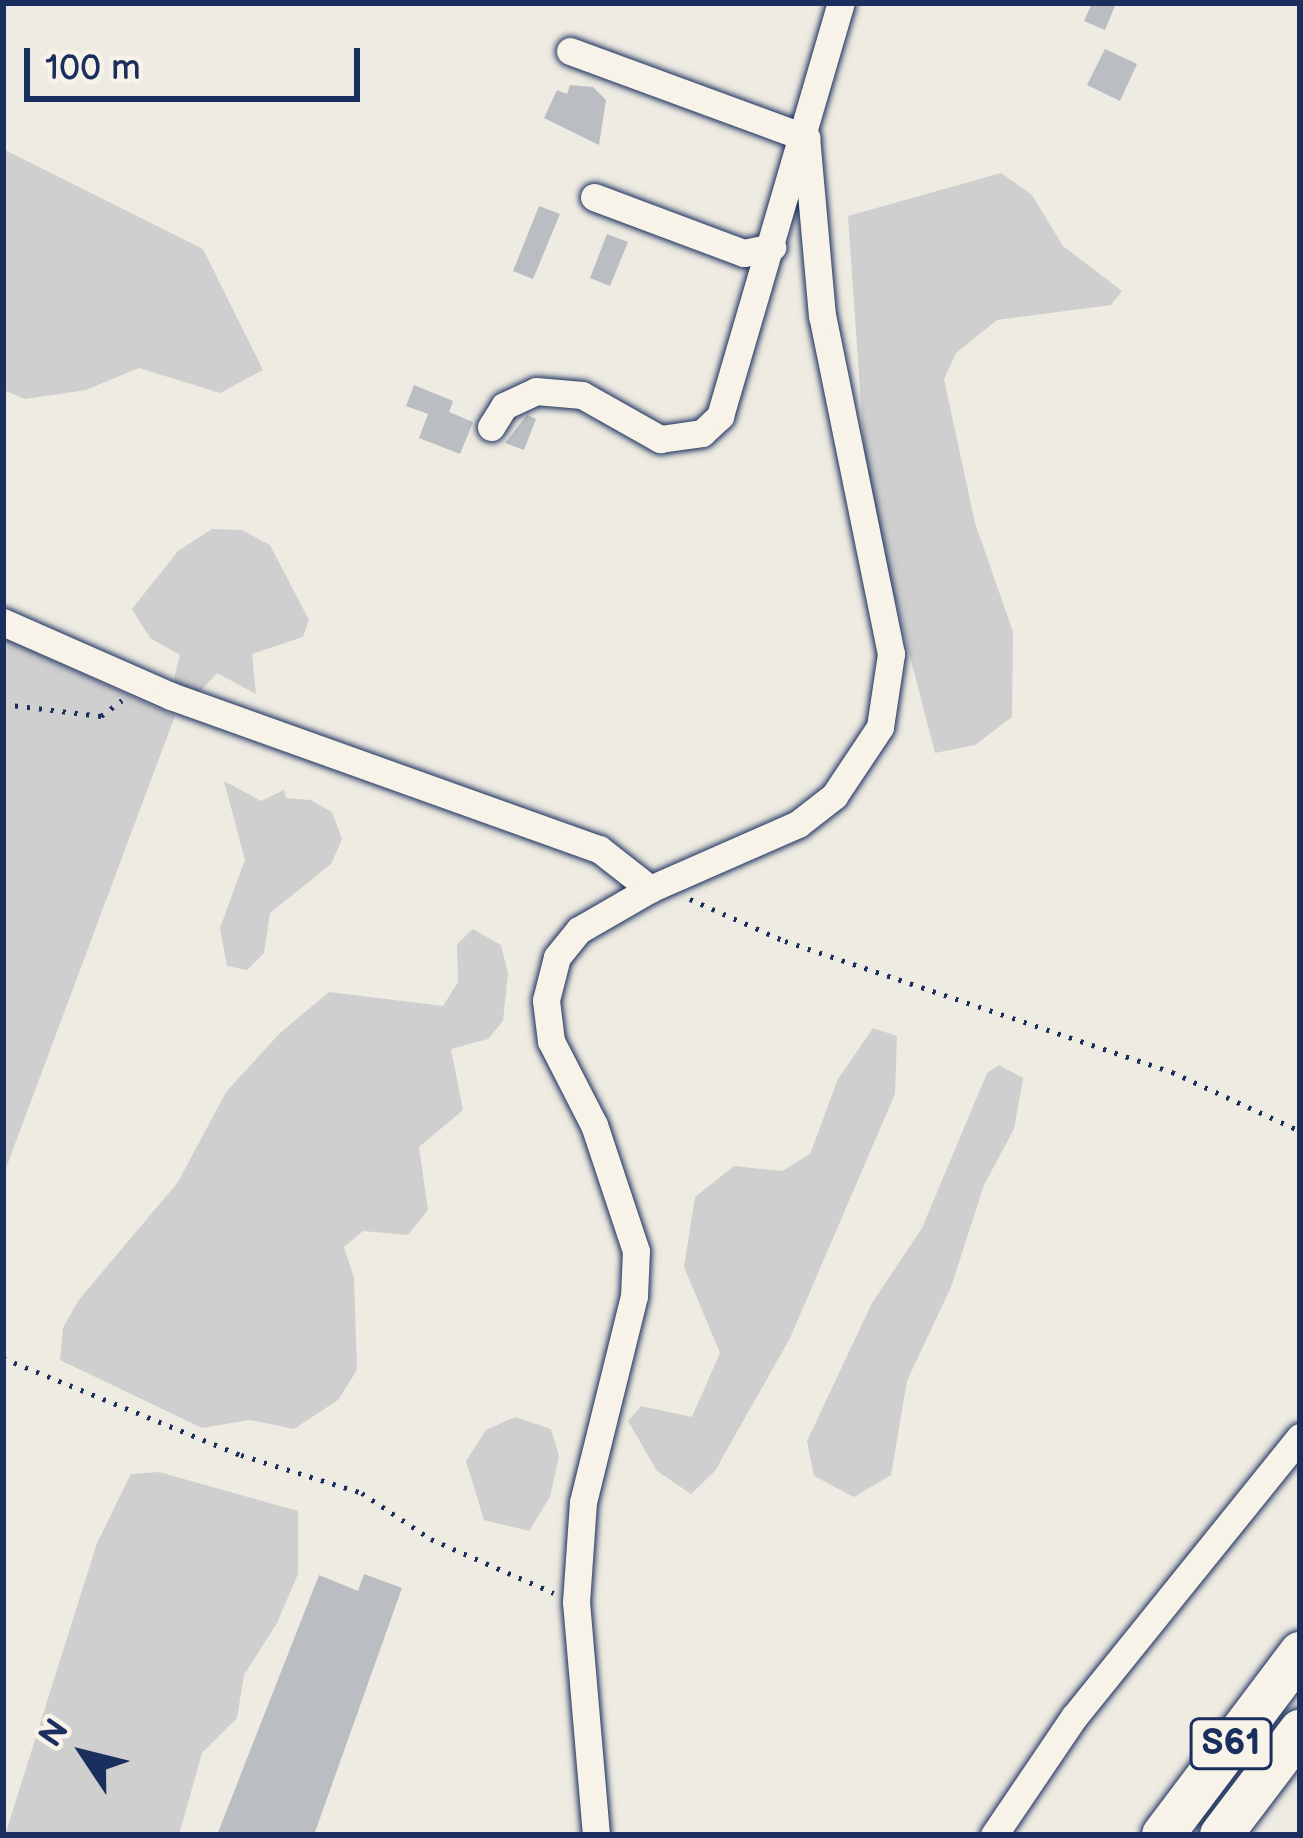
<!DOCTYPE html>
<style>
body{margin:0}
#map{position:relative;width:1303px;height:1838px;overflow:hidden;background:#eeebe2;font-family:"Balsamiq Sans",sans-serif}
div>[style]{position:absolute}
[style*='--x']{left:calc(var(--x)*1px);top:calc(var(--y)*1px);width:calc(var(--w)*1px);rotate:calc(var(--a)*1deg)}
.green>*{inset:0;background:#cfcfcf}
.building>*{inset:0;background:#babdc2}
.path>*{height:4.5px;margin-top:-2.25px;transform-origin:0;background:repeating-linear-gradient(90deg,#1b2f5e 0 3px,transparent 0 12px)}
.roads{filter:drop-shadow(0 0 3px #1b2f5e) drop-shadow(0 0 3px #1b2f5e)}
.minor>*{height:27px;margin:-13.5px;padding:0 13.5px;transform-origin:13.5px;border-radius:13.5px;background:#f7f3e8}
.highway>*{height:42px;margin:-21px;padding:0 21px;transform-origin:21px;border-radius:21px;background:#f7f3e8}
span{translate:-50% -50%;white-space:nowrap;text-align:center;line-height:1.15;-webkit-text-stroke:9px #f7f3e8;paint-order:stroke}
.shield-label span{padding:3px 9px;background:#f7f3e8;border:3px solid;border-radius:9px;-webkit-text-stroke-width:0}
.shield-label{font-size:36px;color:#1b2f5e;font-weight:700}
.frame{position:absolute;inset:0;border:6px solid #1b2f5e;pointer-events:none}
.north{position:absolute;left:24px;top:1694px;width:120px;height:120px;-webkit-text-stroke:9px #f7f3e8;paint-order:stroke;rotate:305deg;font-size:33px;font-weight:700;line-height:48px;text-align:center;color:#1b2f5e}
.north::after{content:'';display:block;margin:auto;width:42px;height:54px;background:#1b2f5e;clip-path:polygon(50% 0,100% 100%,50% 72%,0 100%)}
.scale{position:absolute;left:24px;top:48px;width:336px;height:54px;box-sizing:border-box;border:6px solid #1b2f5e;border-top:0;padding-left:15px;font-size:36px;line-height:42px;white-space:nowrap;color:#1b2f5e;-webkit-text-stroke:9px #f7f3e8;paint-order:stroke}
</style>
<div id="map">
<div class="green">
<div style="clip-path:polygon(3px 149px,203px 249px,263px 370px,220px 393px,139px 368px,86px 390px,25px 399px,3px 390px)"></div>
<div style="clip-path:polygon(1001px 173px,1032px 195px,1063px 246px,1122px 291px,1111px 305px,997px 320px,956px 353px,944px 379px,975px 523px,1013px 632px,1012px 717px,975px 745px,935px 753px,867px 490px,848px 216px)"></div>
<div style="clip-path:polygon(212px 529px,242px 530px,270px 545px,309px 620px,303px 637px,252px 654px,256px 694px,217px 673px,196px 696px,182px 692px,174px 679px,180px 655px,150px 638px,132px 609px,178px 551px)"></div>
<div style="clip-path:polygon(3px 638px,175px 716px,3px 1176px)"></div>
<div style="clip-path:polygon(224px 781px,261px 801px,284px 790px,286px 798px,311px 800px,332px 812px,342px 839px,331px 864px,270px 913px,264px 953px,247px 970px,227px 966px,220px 928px,245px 860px)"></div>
<div style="clip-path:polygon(473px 929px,501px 945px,508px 973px,503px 1021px,488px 1039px,451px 1049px,463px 1110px,419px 1147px,428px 1210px,408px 1235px,363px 1231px,344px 1247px,354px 1278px,357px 1370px,338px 1400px,294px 1429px,250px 1420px,202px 1428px,60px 1360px,63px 1328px,78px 1301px,178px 1182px,226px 1092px,279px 1034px,329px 992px,443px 1006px,458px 982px,457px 944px)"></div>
<div style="clip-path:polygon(873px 1028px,897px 1036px,895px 1094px,790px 1338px,715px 1471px,691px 1494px,657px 1471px,628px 1421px,641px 1406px,692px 1417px,720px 1353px,684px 1267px,695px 1197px,734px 1166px,782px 1171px,810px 1154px,838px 1079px)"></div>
<div style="clip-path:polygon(999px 1065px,1023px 1078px,1014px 1129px,984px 1185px,951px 1287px,907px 1381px,891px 1475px,854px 1497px,814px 1476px,807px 1441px,872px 1303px,922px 1228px,987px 1073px)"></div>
<div style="clip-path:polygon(515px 1417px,551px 1429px,559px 1456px,550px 1497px,529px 1531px,484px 1520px,466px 1461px,486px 1430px)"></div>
<div style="clip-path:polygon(159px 1472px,298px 1511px,298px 1574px,277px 1623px,244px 1675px,237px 1718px,202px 1753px,179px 1835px,5px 1835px,97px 1543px,131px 1474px)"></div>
</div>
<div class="building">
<div style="clip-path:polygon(1092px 3px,1116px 3px,1105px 30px,1084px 21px)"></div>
<div style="clip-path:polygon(1105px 49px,1137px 64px,1120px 101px,1087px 85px)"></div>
<div style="clip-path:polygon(570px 85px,593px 87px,606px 100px,599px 145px,544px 118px,557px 90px,567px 94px)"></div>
<div style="clip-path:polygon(539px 206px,560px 214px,533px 279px,513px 271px)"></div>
<div style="clip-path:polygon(607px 234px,628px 242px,610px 286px,590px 278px)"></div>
<div style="clip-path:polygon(414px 385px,453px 401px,449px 412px,473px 422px,460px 454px,419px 438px,428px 414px,406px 406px)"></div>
<div style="clip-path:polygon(527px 415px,536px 419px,524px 450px,505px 443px)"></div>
<div style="clip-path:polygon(364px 1574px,402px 1588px,314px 1835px,217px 1835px,319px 1575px,358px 1591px)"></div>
</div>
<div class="path">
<div style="--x:3;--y:704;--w:99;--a:7"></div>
<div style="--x:101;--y:716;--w:26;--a:-37"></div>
<div style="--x:690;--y:899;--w:104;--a:23.9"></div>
<div style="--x:785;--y:941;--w:409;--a:18.7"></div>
<div style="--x:1172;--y:1072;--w:141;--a:24.7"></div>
<div style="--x:3;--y:1358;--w:257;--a:22.2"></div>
<div style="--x:241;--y:1455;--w:127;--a:17.4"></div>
<div style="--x:362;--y:1493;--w:83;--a:33.7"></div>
<div style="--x:431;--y:1539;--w:134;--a:23.7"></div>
</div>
<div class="roads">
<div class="minor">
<div style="--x:570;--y:51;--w:252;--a:20.2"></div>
<div style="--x:594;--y:197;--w:160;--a:20.5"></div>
<div style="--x:744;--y:253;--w:29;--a:-12"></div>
<div style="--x:491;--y:427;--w:25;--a:-58"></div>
<div style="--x:504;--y:406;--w:35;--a:-25"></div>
<div style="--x:536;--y:391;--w:46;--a:5"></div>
<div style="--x:582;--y:395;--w:90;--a:29.4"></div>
<div style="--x:660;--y:439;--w:42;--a:-8.1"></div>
<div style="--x:702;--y:433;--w:25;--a:-43"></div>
<div style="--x:720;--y:416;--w:430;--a:-73.7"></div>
<div style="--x:3;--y:622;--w:184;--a:23.8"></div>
<div style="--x:171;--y:696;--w:455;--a:19.7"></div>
<div style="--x:599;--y:849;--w:65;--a:38.1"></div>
<div style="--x:596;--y:1835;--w:234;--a:-94.9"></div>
<div style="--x:576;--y:1602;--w:100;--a:-86"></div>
<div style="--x:583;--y:1502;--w:212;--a:-76.1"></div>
<div style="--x:634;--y:1296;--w:45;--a:-87.5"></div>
<div style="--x:636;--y:1251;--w:133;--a:-108.4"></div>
<div style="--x:594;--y:1125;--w:94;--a:-117.1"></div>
<div style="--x:551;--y:1041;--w:41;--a:-97"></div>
<div style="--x:546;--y:1000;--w:44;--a:-75.7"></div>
<div style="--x:557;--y:957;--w:35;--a:-51"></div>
<div style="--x:579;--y:930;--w:82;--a:-30"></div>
<div style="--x:650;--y:889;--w:162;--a:-23.7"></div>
<div style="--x:798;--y:824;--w:46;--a:-37.9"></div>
<div style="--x:834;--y:796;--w:83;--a:-56.3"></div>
<div style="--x:880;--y:727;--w:74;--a:-81.4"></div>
<div style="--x:891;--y:654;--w:345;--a:-101.5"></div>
<div style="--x:822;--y:316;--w:179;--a:-95.1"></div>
<div style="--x:994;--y:1835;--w:143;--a:-55.9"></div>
<div style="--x:1074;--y:1717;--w:360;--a:-51.1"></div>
</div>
<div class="highway">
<div style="--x:1163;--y:1835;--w:228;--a:-53"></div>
<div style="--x:1221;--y:1835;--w:131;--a:-52.8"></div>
</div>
</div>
<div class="shield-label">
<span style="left:1231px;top:1744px">S61</span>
</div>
<div class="frame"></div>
<div class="north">N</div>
<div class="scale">100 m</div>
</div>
